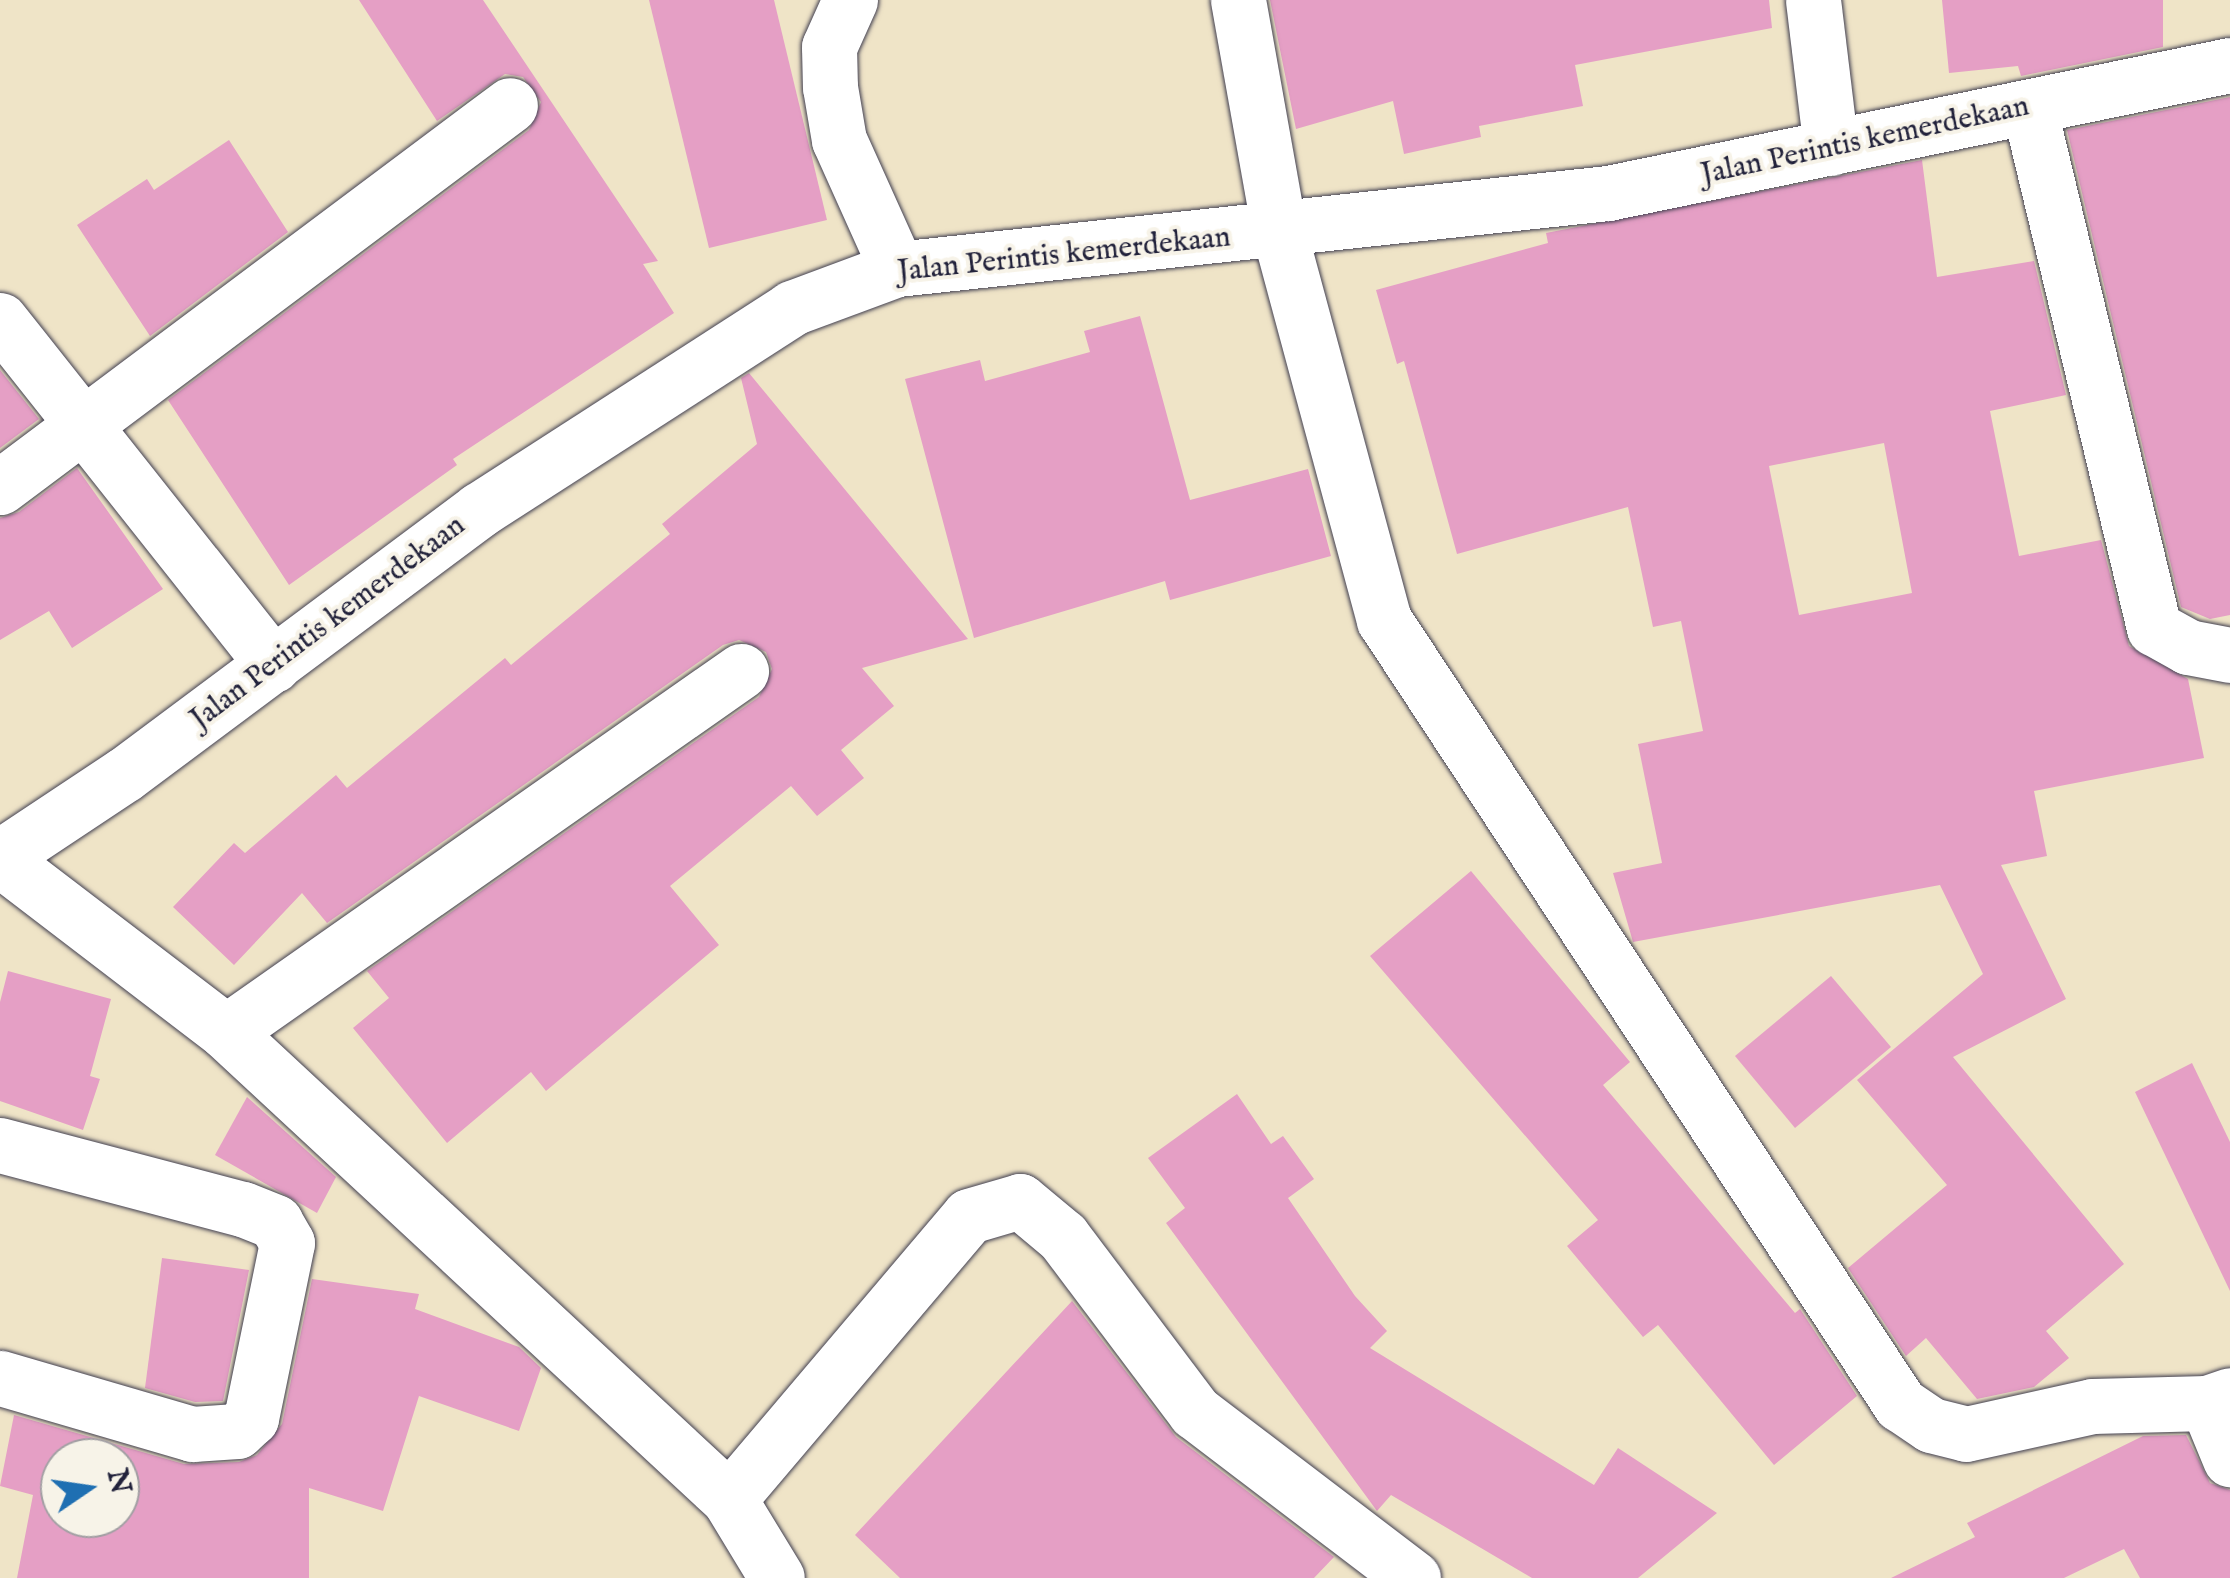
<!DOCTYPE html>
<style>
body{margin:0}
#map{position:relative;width:2230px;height:1578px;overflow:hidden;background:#efe4c7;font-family:"IM FELL English",serif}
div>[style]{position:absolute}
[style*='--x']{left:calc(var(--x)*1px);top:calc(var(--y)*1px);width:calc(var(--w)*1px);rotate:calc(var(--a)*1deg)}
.building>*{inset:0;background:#e59fc5}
.roads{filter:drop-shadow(0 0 2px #413f50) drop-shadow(0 0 2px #413f50)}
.minor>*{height:55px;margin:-27.5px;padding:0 27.5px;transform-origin:27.5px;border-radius:27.5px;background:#fff}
.tertiary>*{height:55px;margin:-27.5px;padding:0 27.5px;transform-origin:27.5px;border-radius:27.5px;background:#fff}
span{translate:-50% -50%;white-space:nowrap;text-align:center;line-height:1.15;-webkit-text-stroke:8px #f7f3e8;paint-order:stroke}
.street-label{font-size:30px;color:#22223b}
.north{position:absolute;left:40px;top:1438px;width:100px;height:100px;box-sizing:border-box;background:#f7f3e8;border:2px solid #a29fa3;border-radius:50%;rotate:77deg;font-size:28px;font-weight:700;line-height:40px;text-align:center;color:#22223b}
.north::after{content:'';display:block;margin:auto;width:35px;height:45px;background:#1f6fb2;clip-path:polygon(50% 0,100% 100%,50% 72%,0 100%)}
</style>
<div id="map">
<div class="building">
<div style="clip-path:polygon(359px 0,483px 0,658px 261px,643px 264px,674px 313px,453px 459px,457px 465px,289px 585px,168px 400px,529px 130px,541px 102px,523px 77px,505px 74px,437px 121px)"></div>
<div style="clip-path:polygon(649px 0,774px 0,827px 220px,709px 248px)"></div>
<div style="clip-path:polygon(1270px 0,1769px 0,1772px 28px,1575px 65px,1583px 106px,1479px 126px,1481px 137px,1404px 154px,1393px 101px,1296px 129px)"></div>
<div style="clip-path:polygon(1942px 0,2163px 0,2163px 47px,2021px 76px,2018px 66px,1949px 73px)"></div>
<div style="clip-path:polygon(2230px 97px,2230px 615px,2210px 619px,2181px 607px,2067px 130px)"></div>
<div style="clip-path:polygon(229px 140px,288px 232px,150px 336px,77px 225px,147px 179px,154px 190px)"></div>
<div style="clip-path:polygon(evenodd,1922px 160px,1937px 277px,2034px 261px,2066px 395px,1990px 411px,2019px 556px,2101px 540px,2129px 646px,2188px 679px,2204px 758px,2034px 791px,2047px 856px,2001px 865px,2066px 999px,1953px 1057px,2124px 1264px,2046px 1331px,2069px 1358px,2034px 1387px,1977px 1399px,1926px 1338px,1906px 1356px,1848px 1268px,1947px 1185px,1857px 1080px,1983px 974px,1940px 885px,1633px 942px,1613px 873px,1662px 863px,1638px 744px,1703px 731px,1681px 621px,1653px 627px,1628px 507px,1457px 554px,1404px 361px,1397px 364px,1376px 290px,1548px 243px,1546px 233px,1922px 160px,1884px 443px,1912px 593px,1799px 615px,1769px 466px,1884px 443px)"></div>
<div style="clip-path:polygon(1140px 316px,1190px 500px,1308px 469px,1331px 556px,1170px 600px,1165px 581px,974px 638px,905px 379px,980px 360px,985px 381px,1090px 352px,1084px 331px)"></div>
<div style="clip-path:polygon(0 370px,39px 419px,0 448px)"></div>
<div style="clip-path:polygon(749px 373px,968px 639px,862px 668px,894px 706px,841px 750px,864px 778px,817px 816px,791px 786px,670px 886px,719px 945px,546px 1091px,531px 1072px,447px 1143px,353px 1028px,389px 998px,367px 971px,759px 697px,772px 669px,766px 652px,739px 640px,723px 645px,327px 923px,302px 893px,234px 965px,173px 907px,234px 843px,245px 853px,336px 775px,347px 788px,505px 658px,511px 665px,670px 534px,662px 524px,757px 444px,741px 378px)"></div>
<div style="clip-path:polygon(77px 468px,163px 589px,72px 648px,49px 611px,0 640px,0 518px,19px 512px)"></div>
<div style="clip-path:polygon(1471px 871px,1630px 1062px,1603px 1085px,1795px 1313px,1800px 1309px,1857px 1396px,1774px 1465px,1658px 1325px,1643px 1337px,1567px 1246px,1598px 1220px,1370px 956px)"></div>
<div style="clip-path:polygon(8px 971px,111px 999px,90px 1076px,100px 1079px,83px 1130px,0 1101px,0 1002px)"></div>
<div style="clip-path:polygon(1831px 976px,1891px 1047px,1795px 1128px,1735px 1056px)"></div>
<div style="clip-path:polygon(2192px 1063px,2230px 1142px,2230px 1291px,2135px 1092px)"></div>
<div style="clip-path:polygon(1237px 1094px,1271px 1144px,1283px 1136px,1314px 1179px,1288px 1198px,1355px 1296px,1387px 1331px,1370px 1348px,1594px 1485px,1618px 1448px,1717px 1513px,1638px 1578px,1532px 1578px,1391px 1495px,1377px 1511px,1166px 1223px,1185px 1208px,1148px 1158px)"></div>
<div style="clip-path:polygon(247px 1097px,336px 1177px,317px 1213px,215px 1155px)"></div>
<div style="clip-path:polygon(162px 1258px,249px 1270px,223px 1401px,195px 1402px,145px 1388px)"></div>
<div style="clip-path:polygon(evenodd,312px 1279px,419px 1294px,415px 1309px,519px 1347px,541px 1368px,519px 1431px,419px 1396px,383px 1511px,309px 1488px,309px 1578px,17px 1578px,33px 1495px,0 1486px,14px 1415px,184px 1464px,239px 1462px,257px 1455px,282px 1424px,312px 1279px,60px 1458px,120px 1458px,120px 1518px,60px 1518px,60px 1458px)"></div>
<div style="clip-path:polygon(1072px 1301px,1176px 1437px,1334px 1557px,1314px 1578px,900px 1578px,855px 1535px)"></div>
<div style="clip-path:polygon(2186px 1435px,2210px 1483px,2230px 1490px,2230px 1578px,2140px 1578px,2124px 1549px,2064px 1578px,1891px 1578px,1975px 1537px,1967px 1523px,2143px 1436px)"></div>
</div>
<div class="roads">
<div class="minor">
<div style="--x:850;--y:0;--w:51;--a:114.1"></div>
<div style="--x:829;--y:47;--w:40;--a:88.6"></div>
<div style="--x:830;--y:87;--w:54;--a:80.4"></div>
<div style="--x:839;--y:140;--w:141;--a:65.8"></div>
<div style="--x:1238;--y:0;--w:235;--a:79.9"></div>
<div style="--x:1279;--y:231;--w:403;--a:74.9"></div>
<div style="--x:1384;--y:620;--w:939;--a:56.65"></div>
<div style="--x:1900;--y:1404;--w:37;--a:34"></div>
<div style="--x:1931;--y:1425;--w:36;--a:14"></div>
<div style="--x:1966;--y:1434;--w:129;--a:-12.5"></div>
<div style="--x:2092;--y:1406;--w:115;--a:-1.5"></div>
<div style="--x:2207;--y:1403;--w:24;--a:-19"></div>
<div style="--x:1813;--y:0;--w:149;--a:83.1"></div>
<div style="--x:2029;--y:107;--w:536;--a:76.51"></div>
<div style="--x:2154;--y:628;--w:39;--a:29"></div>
<div style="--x:2188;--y:647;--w:43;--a:10.8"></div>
<div style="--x:0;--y:320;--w:440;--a:51.6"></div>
<div style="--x:0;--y:487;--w:637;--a:-36.83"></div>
<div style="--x:0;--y:859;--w:285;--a:37.4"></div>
<div style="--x:226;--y:1032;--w:686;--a:42.87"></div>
<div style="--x:729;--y:1499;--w:92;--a:58.7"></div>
<div style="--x:226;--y:1032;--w:629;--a:-35.03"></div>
<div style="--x:0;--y:1145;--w:251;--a:14.8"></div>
<div style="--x:243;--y:1209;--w:35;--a:22"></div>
<div style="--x:275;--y:1222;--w:24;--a:60"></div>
<div style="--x:287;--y:1243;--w:179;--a:101.6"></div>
<div style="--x:251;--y:1418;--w:19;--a:137"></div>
<div style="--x:237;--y:1431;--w:45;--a:176.2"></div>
<div style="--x:192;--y:1434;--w:200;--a:-163.7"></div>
<div style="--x:2207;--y:1403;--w:61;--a:67.7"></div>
<div style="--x:729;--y:1499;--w:371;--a:-49.7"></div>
<div style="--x:969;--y:1216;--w:53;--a:-16.4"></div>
<div style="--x:1020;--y:1201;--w:56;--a:39.9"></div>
<div style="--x:1063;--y:1237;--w:219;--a:53"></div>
<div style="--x:1195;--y:1412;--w:274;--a:37.3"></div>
</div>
<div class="tertiary">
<div style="--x:0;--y:857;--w:150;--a:-33.6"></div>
<div style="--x:125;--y:774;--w:442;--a:-36.7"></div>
<div style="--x:479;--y:510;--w:373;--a:-32.8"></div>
<div style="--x:792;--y:308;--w:112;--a:-20.4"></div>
<div style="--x:897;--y:269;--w:715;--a:-6.1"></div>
<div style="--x:1608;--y:193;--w:635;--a:-11.63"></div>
</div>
</div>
<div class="street-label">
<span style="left:1865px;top:141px;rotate:-12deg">Jalan Perintis kemerdekaan</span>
<span style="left:1064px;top:255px;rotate:-6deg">Jalan Perintis kemerdekaan</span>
<span style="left:328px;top:623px;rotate:-37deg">Jalan Perintis kemerdekaan</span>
</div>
<div class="north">N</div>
</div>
